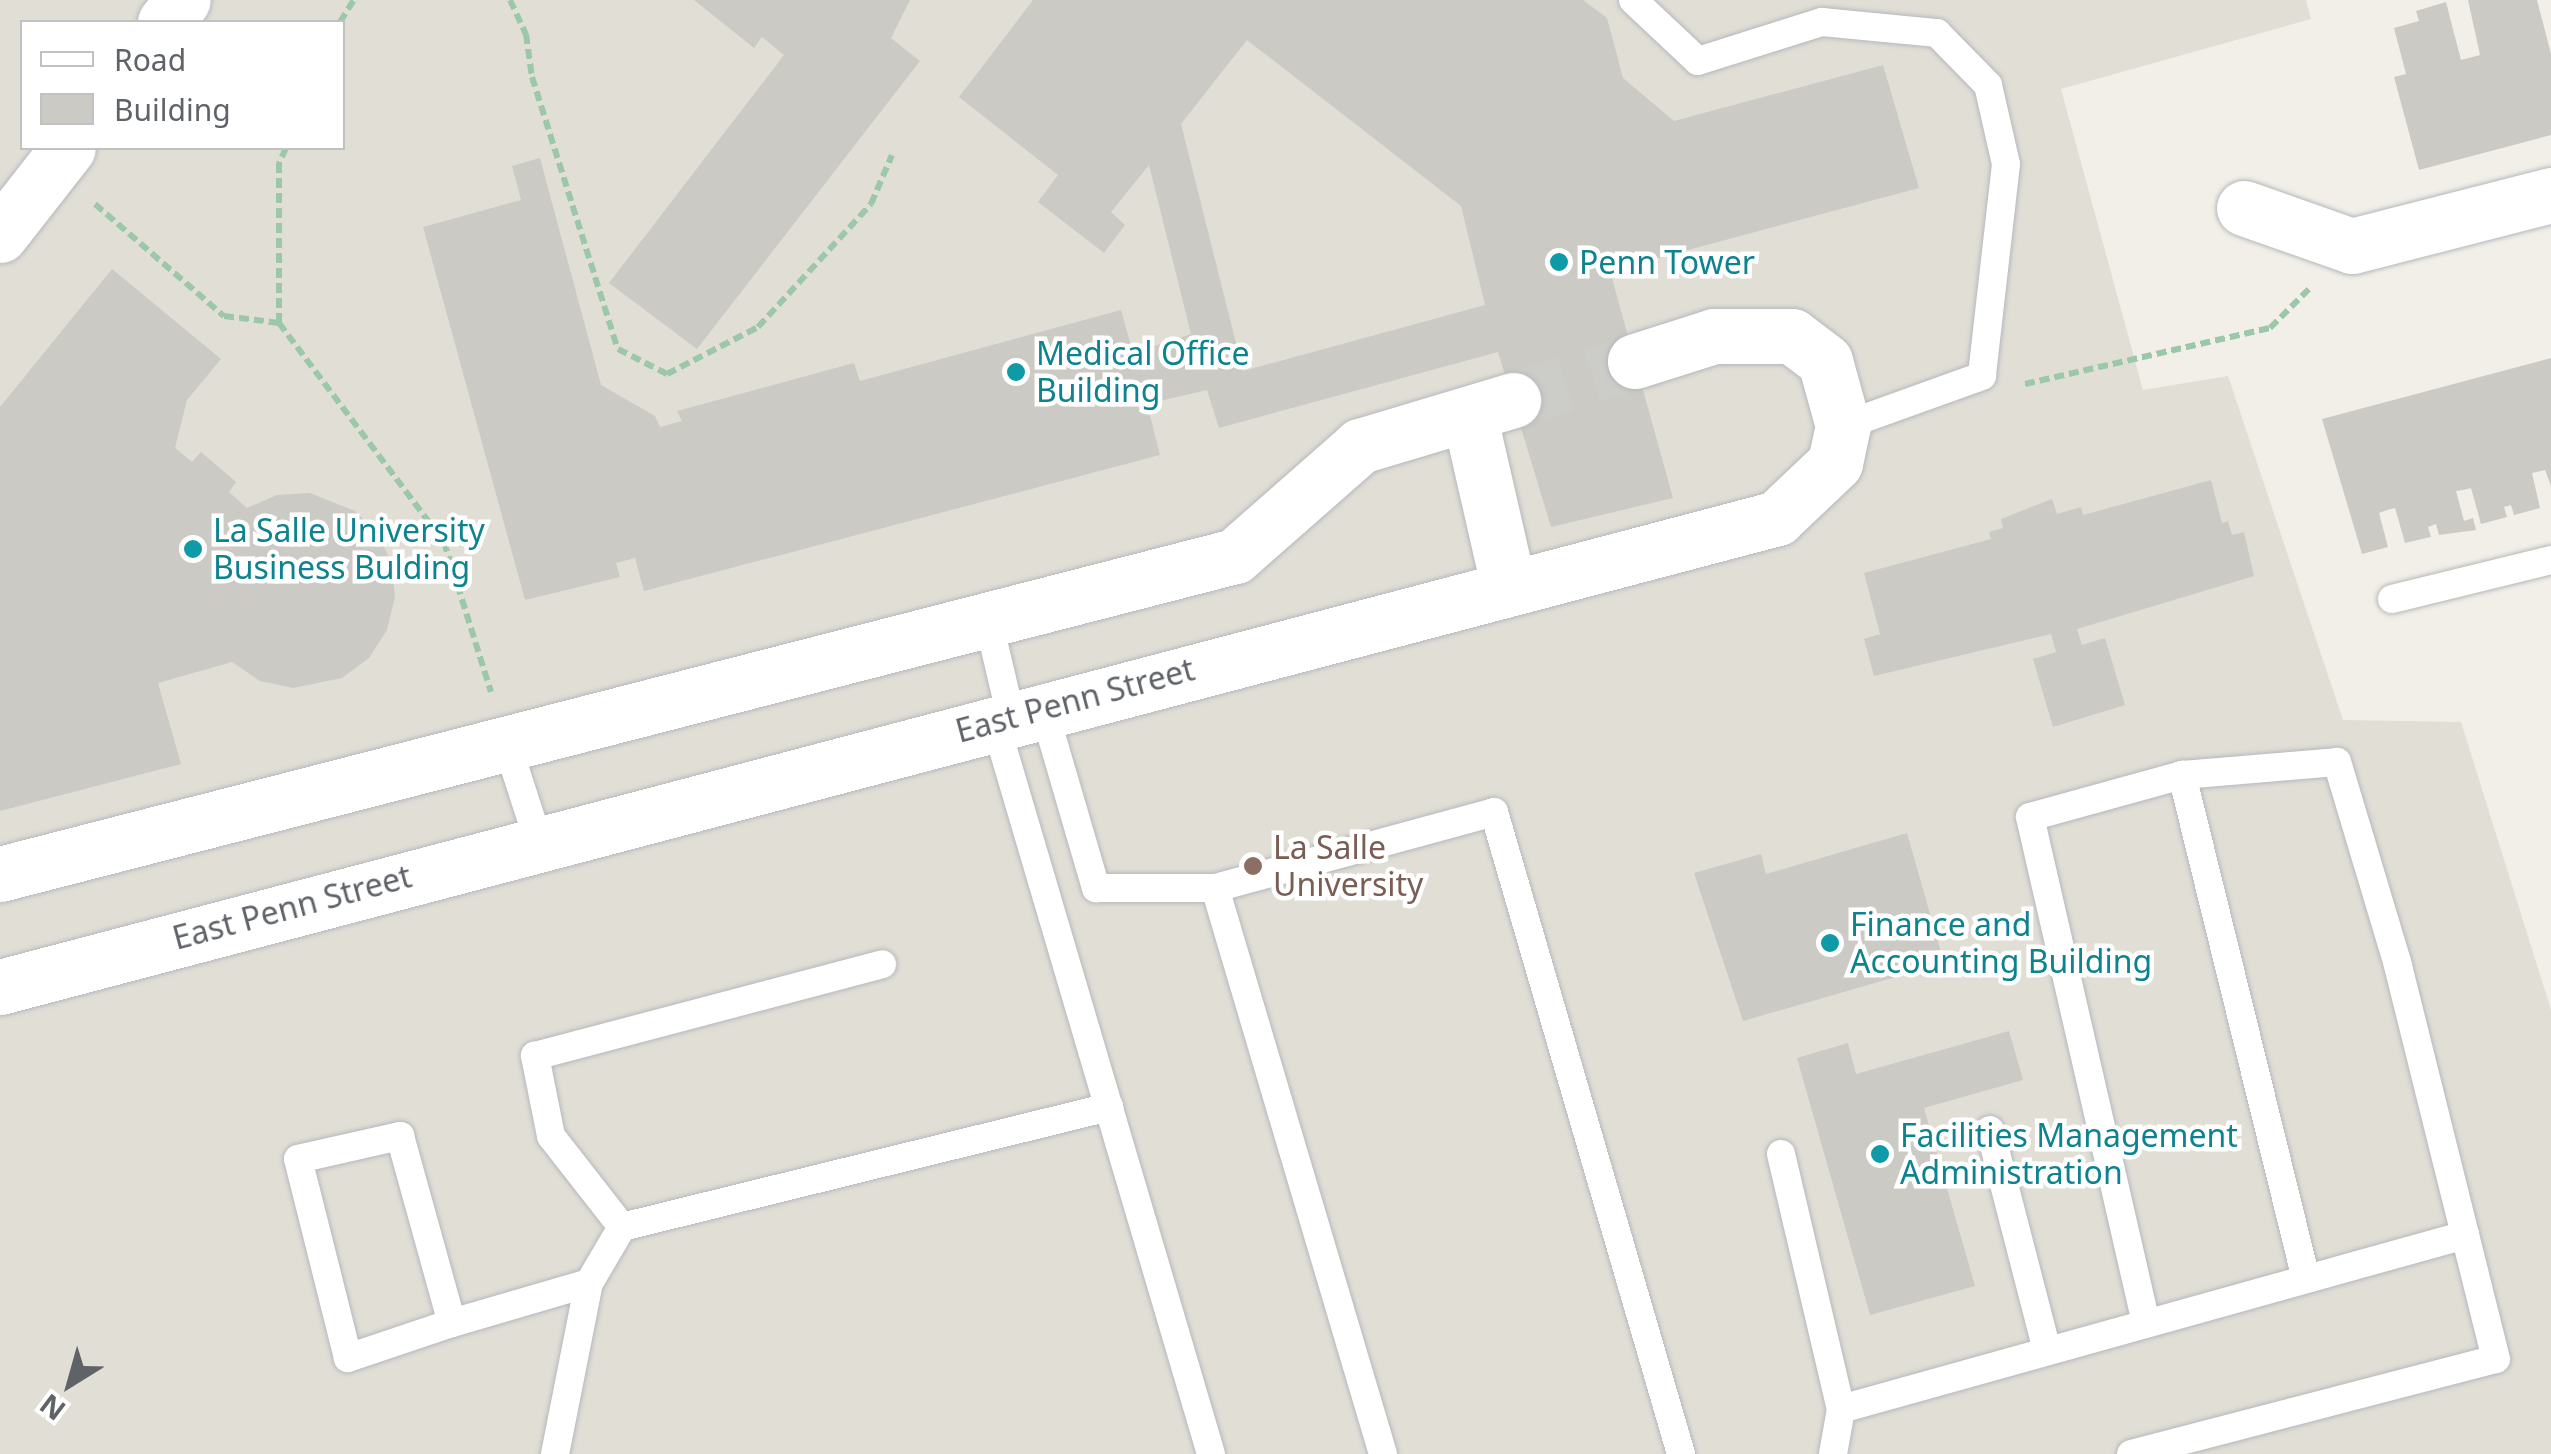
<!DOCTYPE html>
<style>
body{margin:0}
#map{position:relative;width:2551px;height:1454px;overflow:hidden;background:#f1efe8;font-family:"Noto Sans",sans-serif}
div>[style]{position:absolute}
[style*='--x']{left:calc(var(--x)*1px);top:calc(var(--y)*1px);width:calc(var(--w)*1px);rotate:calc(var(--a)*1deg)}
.education>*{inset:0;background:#e1ded6}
.building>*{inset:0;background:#cccac5}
.minor-tunnel>*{height:55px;margin-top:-27.5px;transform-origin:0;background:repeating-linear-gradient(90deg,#ccccc8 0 55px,transparent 0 83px)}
.path>*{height:6px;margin-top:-3px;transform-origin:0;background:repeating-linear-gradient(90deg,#9cc7a9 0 10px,transparent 0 15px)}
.roads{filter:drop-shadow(0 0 2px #b5b8bc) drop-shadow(0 0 2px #b5b8bc)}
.service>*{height:28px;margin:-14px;padding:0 14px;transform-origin:14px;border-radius:14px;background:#fff}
.minor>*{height:55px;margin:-27.5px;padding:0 27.5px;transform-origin:27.5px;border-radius:27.5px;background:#fff}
.dots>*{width:28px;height:28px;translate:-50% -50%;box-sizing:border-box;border:5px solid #fff;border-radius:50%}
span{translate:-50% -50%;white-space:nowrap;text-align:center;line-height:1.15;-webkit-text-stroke:9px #fff;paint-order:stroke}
.culture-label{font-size:32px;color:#0d838f}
.left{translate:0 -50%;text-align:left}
.street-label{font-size:32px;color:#5f6368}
.education-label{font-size:32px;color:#785e54}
.legend{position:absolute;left:20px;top:20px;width:325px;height:130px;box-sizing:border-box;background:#fff;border:2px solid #bfc1c3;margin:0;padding:12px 18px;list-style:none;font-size:30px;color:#5f6368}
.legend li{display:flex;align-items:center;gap:20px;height:50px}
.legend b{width:50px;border:2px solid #bfc1c3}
.north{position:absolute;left:20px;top:1334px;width:100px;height:100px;-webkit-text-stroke:8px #fff;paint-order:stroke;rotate:217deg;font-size:28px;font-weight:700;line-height:40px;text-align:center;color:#5f6368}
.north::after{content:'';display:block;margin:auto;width:35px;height:45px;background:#5f6368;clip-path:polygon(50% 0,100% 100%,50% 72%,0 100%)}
</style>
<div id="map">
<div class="education">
<div style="clip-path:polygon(evenodd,0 0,2306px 0,2311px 19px,2061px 89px,2143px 390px,2228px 376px,2343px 720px,2461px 722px,2551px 1010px,2551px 1454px,0 1454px,0 0,22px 22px,342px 22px,342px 148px,22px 148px,22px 22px)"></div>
</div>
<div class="building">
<div style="clip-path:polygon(694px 0,910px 0,891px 38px,920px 61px,697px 349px,609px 283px,784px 55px,762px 37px,754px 48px)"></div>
<div style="clip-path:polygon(evenodd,1033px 0,1583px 0,1607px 18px,1623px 78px,1674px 121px,1883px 65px,1919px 188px,1610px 271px,1673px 498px,1551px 527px,1498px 352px,1219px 428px,1207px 390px,1147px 404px,1160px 455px,644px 591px,635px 558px,616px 563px,620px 577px,525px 600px,423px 227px,521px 200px,512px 166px,540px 158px,601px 385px,655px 416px,660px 427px,682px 421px,677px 411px,854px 363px,860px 381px,1121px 310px,1133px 353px,1191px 334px,1149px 165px,1111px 212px,1125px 225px,1104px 253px,1038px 202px,1058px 175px,959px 97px,1033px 0,1247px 40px,1461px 206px,1485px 305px,1243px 371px,1181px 124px,1247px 40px)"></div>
<div style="clip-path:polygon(2468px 0,2537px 0,2551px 54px,2551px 135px,2419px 170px,2394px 77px,2406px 74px,2394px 28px,2419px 21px,2416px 11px,2446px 2px,2461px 60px,2480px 55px)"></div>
<div style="clip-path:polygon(112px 269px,221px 359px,187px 400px,175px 448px,192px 462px,201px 452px,236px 482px,229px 492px,247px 508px,277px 495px,310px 493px,355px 511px,378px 534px,392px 564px,395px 597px,387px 630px,369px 658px,342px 678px,293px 688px,260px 681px,232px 662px,158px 683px,181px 764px,0 811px,0 407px)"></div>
<div style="clip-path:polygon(2551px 358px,2551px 486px,2545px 470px,2532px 473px,2540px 508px,2514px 515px,2511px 505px,2504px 507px,2507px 517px,2481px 524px,2471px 488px,2463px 490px,2456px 491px,2464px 521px,2473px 518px,2476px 530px,2439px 535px,2436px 524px,2428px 527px,2431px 537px,2405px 543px,2395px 508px,2387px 510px,2379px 513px,2388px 547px,2362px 554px,2322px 419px)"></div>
<div style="clip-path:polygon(2211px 480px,2222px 523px,2228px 521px,2232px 535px,2244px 532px,2254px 576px,2077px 629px,2082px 645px,2105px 638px,2125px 705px,2053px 727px,2033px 659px,2056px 652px,2051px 634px,1874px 676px,1864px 639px,1880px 634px,1864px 573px,1991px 539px,1989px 532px,2003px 528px,2001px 519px,2052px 499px,2057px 514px,2081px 507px,2083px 515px)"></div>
<div style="clip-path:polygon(1907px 833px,1944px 963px,1743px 1021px,1694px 873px,1761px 854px,1766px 874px)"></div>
<div style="clip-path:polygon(2009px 1031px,2023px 1080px,1924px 1108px,1975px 1286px,1870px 1315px,1797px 1058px,1848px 1043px,1856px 1074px)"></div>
</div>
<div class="minor-tunnel">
<div style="--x:1513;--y:400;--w:128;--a:-17.7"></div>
</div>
<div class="path">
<div style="--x:510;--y:0;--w:38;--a:65"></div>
<div style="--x:526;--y:34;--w:43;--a:82.1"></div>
<div style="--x:532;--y:77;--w:285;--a:72.5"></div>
<div style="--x:618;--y:349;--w:55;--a:27"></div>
<div style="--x:667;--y:374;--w:102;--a:-27.3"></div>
<div style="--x:758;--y:327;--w:167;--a:-47.4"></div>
<div style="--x:871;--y:204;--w:53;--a:-66.8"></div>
<div style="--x:340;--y:22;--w:26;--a:-58"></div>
<div style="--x:286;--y:148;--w:17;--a:115"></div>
<div style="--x:279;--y:163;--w:160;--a:90"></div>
<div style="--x:279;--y:323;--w:274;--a:53"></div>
<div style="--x:444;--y:542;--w:157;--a:72.6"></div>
<div style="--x:95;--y:204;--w:171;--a:41"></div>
<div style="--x:224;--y:316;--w:55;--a:7.3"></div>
<div style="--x:2025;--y:384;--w:251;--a:-12.9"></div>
<div style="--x:2270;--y:328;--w:57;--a:-45"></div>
</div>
<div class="roads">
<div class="service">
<div style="--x:1633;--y:0;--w:89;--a:43.2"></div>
<div style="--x:1698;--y:61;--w:130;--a:-17.5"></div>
<div style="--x:1822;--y:22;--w:116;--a:5.5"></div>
<div style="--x:1937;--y:33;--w:73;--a:45.6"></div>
<div style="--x:1988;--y:85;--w:81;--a:77.2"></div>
<div style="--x:2006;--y:164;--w:213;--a:96.5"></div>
<div style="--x:1982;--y:376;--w:148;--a:160.2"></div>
<div style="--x:2392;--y:599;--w:164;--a:-13.8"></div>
<div style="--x:988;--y:619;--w:101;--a:76.8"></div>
<div style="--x:1043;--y:707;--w:189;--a:73.7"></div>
<div style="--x:1096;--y:888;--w:119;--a:0"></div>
<div style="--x:995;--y:722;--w:763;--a:73.56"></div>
<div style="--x:506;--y:741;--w:104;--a:72.1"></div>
<div style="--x:1990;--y:1130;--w:228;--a:75.5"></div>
<div style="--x:1781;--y:1154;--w:262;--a:76.8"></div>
<div style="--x:622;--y:1227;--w:115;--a:-128"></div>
<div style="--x:551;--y:1136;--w:82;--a:-101.3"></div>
<div style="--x:535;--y:1056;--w:359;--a:-14.8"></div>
<div style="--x:452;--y:1323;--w:110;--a:161.4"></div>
<div style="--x:348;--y:1358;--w:205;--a:-104.1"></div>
<div style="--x:298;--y:1159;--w:105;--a:-12.7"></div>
<div style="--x:400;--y:1136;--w:194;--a:74.5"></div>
<div style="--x:452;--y:1323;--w:143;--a:-16.3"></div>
<div style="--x:2146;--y:1323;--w:519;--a:-102.91"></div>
<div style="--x:2030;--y:817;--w:158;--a:-15.4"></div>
<div style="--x:2182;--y:775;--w:519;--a:76.18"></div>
<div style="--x:555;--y:1454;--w:174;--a:-78.8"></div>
<div style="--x:589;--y:1283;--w:65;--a:-59.5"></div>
<div style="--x:622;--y:1227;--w:502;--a:-13.84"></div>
<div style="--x:1383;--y:1454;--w:590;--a:-106.53"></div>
<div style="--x:1215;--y:888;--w:289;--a:-15.2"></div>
<div style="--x:1494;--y:812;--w:669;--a:73.76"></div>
<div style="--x:1833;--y:1454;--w:46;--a:-79.9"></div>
<div style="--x:1841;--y:1409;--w:648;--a:-15.58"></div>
<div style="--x:2131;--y:1454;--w:377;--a:-14.6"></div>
<div style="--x:2496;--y:1359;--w:406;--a:-104"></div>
<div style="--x:2398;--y:965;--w:212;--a:-106.7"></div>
<div style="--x:2337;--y:762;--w:156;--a:175.2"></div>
</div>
<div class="minor">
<div style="--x:165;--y:22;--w:28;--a:-51"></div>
<div style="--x:2244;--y:208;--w:114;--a:19.4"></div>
<div style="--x:2352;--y:246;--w:205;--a:-14.4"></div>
<div style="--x:0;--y:235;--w:110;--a:-52"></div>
<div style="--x:1469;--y:414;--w:179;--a:77.1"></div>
<div style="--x:0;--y:874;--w:1275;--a:-14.44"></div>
<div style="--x:1235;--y:556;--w:167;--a:-41.3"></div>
<div style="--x:1360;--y:446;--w:160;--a:-16.7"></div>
<div style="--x:0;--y:987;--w:1838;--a:-14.78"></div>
<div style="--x:1777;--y:518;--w:80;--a:-43.5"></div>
<div style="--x:1835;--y:463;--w:38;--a:-78"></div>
<div style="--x:1843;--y:426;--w:67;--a:-105.5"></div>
<div style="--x:1825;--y:361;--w:41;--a:-142.9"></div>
<div style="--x:1792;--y:336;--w:78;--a:180"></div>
<div style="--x:1714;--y:336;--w:83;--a:162.4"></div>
</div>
</div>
<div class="dots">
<div style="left:1559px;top:262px;background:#0f9aa8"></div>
<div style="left:1016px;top:372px;background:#0f9aa8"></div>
<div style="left:193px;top:549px;background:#0f9aa8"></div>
<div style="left:1253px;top:866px;background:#8d6e63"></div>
<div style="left:1830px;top:943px;background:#0f9aa8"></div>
<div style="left:1880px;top:1154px;background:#0f9aa8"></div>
</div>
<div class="culture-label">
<span class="left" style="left:1579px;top:262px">Penn Tower</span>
<span class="left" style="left:1036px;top:372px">Medical Office<br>Building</span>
<span class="left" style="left:213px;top:549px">La Salle University<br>Business Bulding</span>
<span class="left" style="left:1850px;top:943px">Finance and<br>Accounting Building</span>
<span class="left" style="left:1900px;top:1154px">Facilities Management<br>Administration</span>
</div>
<div class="street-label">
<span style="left:1075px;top:700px;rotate:-15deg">East Penn Street</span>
<span style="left:292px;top:907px;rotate:-15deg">East Penn Street</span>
</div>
<div class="education-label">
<span class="left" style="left:1273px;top:866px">La Salle<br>University</span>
</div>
<ul class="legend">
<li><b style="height:12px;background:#fff"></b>Road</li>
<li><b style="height:28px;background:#cccac5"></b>Building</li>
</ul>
<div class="north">N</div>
</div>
